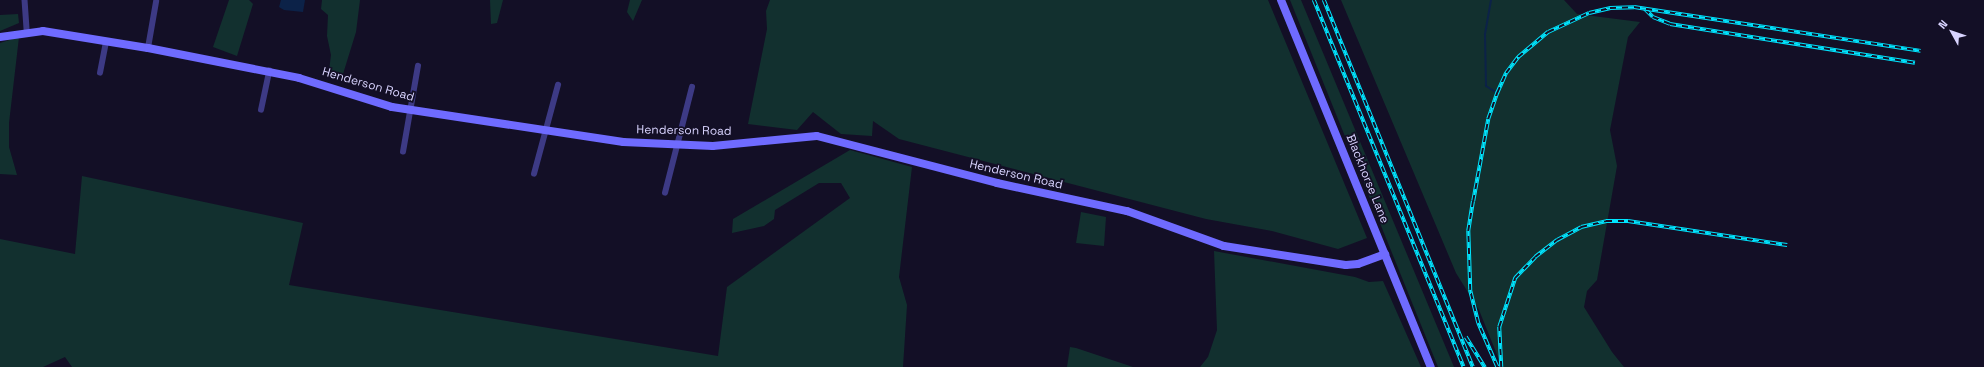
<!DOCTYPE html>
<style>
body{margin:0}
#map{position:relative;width:1984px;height:367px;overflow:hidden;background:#130f26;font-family:"Space Grotesk",sans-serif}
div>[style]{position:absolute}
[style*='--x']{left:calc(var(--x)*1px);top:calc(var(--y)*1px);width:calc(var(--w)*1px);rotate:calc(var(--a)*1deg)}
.green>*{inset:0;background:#12302f}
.water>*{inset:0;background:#0c2248}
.stream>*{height:2px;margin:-1px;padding:0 1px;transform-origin:1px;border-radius:1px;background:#0c2248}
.street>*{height:5.5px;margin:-2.75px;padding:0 2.75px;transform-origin:2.75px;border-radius:2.75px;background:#3d3a85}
.secondary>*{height:8px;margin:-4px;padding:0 4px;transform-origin:4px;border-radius:4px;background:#6f6bff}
.rail>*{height:3.5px;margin-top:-1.75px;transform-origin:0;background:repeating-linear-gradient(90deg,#130f26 0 6px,#00e5ff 0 12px);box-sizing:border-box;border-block:1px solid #00e5ff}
span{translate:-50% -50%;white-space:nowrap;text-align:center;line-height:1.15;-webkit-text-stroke:3.5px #130f26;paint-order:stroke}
.street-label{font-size:12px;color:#d9d4ff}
.north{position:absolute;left:1932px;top:12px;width:40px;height:40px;-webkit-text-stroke:3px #130f26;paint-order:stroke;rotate:310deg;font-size:11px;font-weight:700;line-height:16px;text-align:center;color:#d9d4ff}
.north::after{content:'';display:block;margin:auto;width:14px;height:18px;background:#d9d4ff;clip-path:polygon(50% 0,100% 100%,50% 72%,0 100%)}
</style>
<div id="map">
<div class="green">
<div style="clip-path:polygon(229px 0,249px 0,253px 4px,237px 56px,213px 47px)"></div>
<div style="clip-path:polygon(322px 0,360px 0,356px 32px,343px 74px,329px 71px,331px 55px,327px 36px,328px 15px,321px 9px)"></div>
<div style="clip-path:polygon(490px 0,503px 0,497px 23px,491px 24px)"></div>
<div style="clip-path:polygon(630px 0,642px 0,633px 21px,627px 12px)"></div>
<div style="clip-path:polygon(770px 0,1268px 0,1367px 238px,1338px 249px,1272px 231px,1206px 219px,899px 139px,873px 121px,872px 136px,841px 134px,813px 112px,797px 130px,748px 124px,767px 29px,766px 11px)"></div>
<div style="clip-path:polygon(1290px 0,1301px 0,1454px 367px,1438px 367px)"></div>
<div style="clip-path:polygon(1341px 0,1564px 0,1577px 14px,1640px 22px,1628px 37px,1610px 130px,1617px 166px,1597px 280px,1587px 291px,1584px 307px,1612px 352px,1624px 367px,1502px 367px,1479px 310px,1456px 273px)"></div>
<div style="clip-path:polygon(18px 14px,19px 23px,0 31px,0 15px)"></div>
<div style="clip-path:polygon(19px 37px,9px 123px,9px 147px,17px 175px,0 174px,0 43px)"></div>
<div style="clip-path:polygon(850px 150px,912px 167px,899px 277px,907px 305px,903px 367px,72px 367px,65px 357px,43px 367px,0 367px,0 239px,75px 254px,82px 176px,303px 223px,289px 285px,718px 356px,727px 287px,850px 198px,841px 183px,819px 183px,775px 210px,774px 219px,764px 226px,732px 233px,733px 219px)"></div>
<div style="clip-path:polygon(1081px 212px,1106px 217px,1104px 246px,1076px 243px)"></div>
<div style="clip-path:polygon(1214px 251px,1355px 277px,1369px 282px,1383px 281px,1421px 367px,1200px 367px,1208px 357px,1217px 330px)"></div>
<div style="clip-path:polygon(1070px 347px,1076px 348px,1133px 367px,1067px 367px)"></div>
</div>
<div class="water">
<div style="clip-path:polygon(281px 0,305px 0,303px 12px,284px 10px,279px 7px)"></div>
</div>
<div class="stream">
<div style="--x:1491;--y:0;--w:35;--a:100"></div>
<div style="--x:1485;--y:34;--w:52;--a:88.9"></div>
<div style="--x:1486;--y:86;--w:13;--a:32"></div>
</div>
<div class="street">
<div style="--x:25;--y:0;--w:32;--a:86"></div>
<div style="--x:148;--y:48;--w:47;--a:-80.1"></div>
<div style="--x:100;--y:73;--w:32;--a:-79"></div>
<div style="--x:261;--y:110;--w:40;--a:-78"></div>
<div style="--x:403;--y:152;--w:87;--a:-80.1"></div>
<div style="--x:534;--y:174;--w:92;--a:-74.9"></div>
<div style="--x:665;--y:193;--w:109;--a:-75.7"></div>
</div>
<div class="secondary">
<div style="--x:1281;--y:0;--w:396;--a:67.8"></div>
<div style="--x:0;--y:37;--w:43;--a:-7.9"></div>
<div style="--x:43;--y:31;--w:106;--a:9.2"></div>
<div style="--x:148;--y:48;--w:154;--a:11.2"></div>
<div style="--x:299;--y:78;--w:97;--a:17.3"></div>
<div style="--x:392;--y:107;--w:234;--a:8.6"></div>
<div style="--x:623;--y:142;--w:90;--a:2.5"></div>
<div style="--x:713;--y:146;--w:104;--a:-5.5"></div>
<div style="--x:817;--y:136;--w:186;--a:14.6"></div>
<div style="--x:997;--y:183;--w:133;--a:12.2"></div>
<div style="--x:1127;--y:211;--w:103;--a:19.8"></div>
<div style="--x:1224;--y:246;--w:123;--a:8.9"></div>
<div style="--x:1346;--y:265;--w:12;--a:-5"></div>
<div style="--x:1358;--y:264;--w:29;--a:-20"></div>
</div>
<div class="rail">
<div style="--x:1314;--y:0;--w:396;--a:67.8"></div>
<div style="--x:1324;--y:0;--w:396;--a:67.9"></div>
<div style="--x:1645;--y:9;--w:11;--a:45"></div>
<div style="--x:1653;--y:17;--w:18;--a:22"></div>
<div style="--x:1670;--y:24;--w:248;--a:9"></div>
<div style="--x:1466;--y:337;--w:36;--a:58"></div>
<div style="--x:1497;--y:367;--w:48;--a:-113.4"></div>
<div style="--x:1478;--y:323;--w:34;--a:-104"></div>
<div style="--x:1470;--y:290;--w:59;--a:-91.9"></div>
<div style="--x:1468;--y:231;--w:30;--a:-81"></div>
<div style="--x:1473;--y:201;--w:83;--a:-79.6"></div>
<div style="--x:1488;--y:119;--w:28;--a:-71"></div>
<div style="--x:1497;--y:93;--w:22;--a:-66"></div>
<div style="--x:1506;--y:73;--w:20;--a:-53"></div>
<div style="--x:1518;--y:57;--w:39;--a:-40"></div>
<div style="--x:1548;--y:32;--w:45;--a:-24.9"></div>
<div style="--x:1589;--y:13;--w:22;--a:-13"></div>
<div style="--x:1610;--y:8;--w:24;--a:-2"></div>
<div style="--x:1634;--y:7;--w:290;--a:8.7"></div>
<div style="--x:1501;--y:367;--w:40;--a:-92.9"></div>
<div style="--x:1499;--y:327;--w:52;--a:-71.9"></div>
<div style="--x:1515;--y:278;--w:29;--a:-46"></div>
<div style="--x:1535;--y:257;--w:28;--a:-38"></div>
<div style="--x:1557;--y:240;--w:27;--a:-28"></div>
<div style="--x:1581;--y:227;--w:26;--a:-13"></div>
<div style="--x:1606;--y:221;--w:22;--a:0"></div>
<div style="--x:1628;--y:221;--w:161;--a:8.6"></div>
</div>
<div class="street-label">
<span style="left:368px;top:85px;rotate:16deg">Henderson Road</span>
<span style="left:684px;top:131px;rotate:1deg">Henderson Road</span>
<span style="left:1016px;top:175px;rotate:13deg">Henderson Road</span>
<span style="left:1367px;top:179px;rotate:68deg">Blackhorse Lane</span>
</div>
<div class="north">N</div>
</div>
